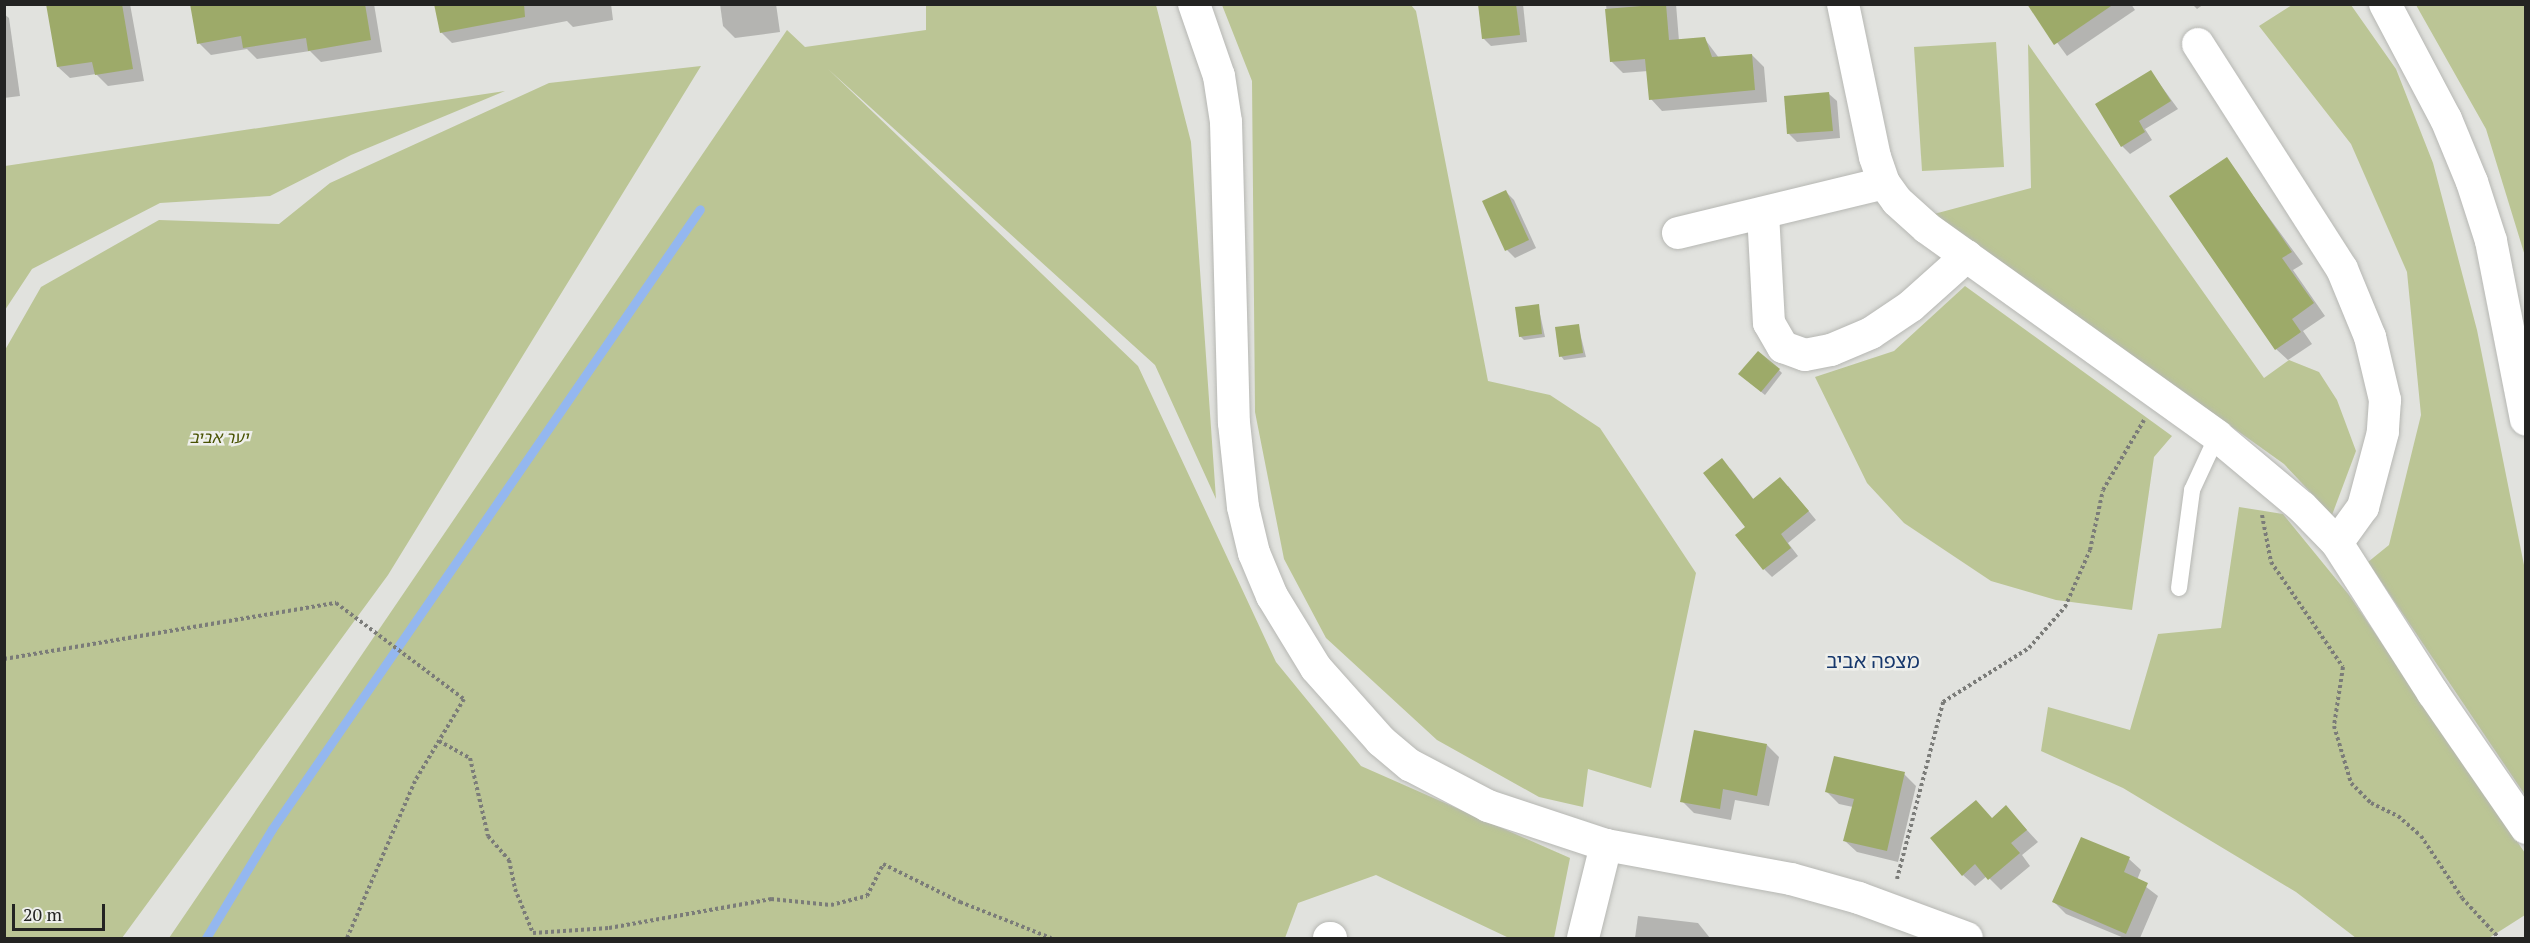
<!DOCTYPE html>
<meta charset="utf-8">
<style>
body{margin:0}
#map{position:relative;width:2530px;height:943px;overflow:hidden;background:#e1e2de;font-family:"PT Serif","Noto Sans Hebrew",serif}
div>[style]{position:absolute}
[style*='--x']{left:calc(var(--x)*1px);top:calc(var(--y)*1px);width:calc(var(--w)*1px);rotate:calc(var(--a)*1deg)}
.green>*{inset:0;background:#bbc595}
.shadow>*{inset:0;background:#0003}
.stream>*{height:9px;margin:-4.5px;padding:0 4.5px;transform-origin:4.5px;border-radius:4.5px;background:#94b7ef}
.building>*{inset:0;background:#9daa69}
.path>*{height:4px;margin-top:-2px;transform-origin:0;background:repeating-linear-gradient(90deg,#7b7c79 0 3px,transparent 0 6px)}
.roads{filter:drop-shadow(0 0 2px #b6b7b3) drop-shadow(0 0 2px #b6b7b3)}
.lane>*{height:16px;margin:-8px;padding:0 8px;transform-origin:8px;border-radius:8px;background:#fff}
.street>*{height:32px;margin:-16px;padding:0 16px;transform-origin:16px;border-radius:16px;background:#fff}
span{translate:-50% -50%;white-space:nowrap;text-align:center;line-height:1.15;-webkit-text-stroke:5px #eeefeb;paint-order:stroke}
.park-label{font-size:16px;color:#485202;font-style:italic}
.quarter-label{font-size:20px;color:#16376c}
.frame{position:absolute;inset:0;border:6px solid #232322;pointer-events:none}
.scale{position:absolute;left:12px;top:904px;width:93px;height:27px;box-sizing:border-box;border:3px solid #232322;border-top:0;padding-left:8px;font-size:18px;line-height:21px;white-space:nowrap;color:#232322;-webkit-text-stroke:4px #eeefeb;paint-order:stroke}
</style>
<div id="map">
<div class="green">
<div style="clip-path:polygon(926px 5px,1156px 5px,1191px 142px,1216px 499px,1155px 365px,828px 69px,1138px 366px,1276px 662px,1361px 766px,1570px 858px,1554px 938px,1509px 938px,1376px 875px,1298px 903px,1285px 938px,169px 938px,787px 30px,805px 47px,926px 30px)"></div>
<div style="clip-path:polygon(1411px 5px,1416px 11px,1488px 381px,1550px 395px,1600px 428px,1696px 573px,1651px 788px,1588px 769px,1583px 807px,1539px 797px,1437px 740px,1326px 638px,1284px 559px,1255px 412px,1252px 81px,1222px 5px)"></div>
<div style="clip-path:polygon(2292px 5px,2351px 5px,2396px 69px,2433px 163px,2477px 330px,2525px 570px,2525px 795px,2368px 562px,2389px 545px,2421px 415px,2407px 272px,2351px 144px,2259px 26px)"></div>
<div style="clip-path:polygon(2416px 5px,2525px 5px,2525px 256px,2486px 129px)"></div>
<div style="clip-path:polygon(1996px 42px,2004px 167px,1922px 171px,1914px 47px)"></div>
<div style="clip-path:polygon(2028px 44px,2264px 378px,2289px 360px,2319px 372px,2337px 400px,2356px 451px,2332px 515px,2284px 464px,1934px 214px,2031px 188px)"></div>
<div style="clip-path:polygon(701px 66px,388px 575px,122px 938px,5px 938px,5px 350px,41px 287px,159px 220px,279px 224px,330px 183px,549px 83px)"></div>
<div style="clip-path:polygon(505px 91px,351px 155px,270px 196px,160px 203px,32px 269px,5px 310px,5px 166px)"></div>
<div style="clip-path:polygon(1965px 286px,2172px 436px,2154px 457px,2132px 610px,2056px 600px,1991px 581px,1904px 523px,1867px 483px,1815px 377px,1894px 351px)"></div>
<div style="clip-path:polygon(2239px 507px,2283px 514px,2349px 595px,2525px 853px,2525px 915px,2489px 938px,2356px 938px,2296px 892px,2123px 788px,2041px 751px,2048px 707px,2130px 730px,2158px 634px,2221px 628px)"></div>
</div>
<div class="shadow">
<div style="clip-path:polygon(57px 4px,130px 4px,144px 81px,108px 86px,96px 74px,70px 78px,58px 67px)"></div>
<div style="clip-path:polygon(192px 4px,374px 4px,382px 52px,321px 62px,310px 51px,257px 59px,247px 49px,211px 55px,199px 43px)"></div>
<div style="clip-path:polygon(436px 4px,611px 4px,613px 20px,573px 27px,567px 21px,452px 43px,441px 32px)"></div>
<div style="clip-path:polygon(720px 4px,776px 4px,780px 32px,735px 38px,723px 26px)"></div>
<div style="clip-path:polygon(1480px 4px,1523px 4px,1527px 42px,1491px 46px,1483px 38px)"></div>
<div style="clip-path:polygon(1606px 4px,1676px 4px,1679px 41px,1704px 38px,1719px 58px,1752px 55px,1764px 67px,1767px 102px,1662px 111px,1651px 99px,1648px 71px,1623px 73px,1611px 61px)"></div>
<div style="clip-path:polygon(2029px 4px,2131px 4px,2135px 10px,2067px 56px)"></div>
<div style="clip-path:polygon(2192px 4px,2204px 4px,2197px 9px)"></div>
<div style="clip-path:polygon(4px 14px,9px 18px,20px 96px,4px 98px)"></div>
<div style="clip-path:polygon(2151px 72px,2178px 109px,2145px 129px,2152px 140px,2130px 154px,2122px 146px)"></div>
<div style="clip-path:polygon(1829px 94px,1837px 101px,1840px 138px,1797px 142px,1789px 134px)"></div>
<div style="clip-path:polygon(2226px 159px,2303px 264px,2293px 270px,2325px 316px,2303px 331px,2312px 344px,2288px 360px,2276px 349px)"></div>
<div style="clip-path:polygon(1506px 192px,1514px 200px,1536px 248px,1515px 258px,1507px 250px)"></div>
<div style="clip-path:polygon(1538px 305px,1545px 337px,1524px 340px,1520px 336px)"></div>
<div style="clip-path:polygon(1578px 325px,1586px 357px,1564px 360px,1561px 356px)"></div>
<div style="clip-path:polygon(1779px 370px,1782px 373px,1765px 395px,1744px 378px)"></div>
<div style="clip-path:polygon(1730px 468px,1754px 500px,1788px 486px,1816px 520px,1788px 543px,1798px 556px,1772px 577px,1764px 569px,1747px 528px)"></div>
<div style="clip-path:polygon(1767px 745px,1779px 757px,1769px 806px,1735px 800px,1731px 820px,1694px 813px,1682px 801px)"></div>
<div style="clip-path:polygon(1904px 774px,1916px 786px,1898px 862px,1857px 852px,1845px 841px,1853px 807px,1839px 804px,1827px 792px)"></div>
<div style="clip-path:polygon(1976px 802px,1992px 819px,2006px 807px,2038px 842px,2022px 855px,2030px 866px,2001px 890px,1987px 876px,1975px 886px,1963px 875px)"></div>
<div style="clip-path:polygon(2129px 859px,2141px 870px,2137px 880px,2158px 896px,2140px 938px,2124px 938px,2066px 914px,2054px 902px)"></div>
<div style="clip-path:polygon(1638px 916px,1698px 923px,1710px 938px,1635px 938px)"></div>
</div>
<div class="stream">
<div style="--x:206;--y:938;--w:127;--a:-58.8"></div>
<div style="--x:272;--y:829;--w:753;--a:-55.38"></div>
</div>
<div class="building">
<div style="clip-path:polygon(46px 4px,122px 4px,133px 69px,95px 75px,92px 62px,57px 67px)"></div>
<div style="clip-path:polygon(190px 4px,365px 4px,371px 40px,308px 51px,306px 38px,243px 48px,241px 36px,197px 44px)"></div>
<div style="clip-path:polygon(434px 4px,524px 4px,525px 17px,440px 33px)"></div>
<div style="clip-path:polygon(1478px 4px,1516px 4px,1520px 35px,1482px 39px)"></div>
<div style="clip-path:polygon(1666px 4px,1669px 40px,1705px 37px,1712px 57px,1752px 54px,1755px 90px,1649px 100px,1645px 59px,1610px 62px,1605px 9px)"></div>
<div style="clip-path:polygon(2027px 4px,2114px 4px,2054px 45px)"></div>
<div style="clip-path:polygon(2151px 70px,2171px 101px,2139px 121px,2145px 132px,2121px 147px,2095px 104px)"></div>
<div style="clip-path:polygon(1829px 92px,1833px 131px,1787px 134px,1784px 96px)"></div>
<div style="clip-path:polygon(2227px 157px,2292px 252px,2282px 258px,2314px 303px,2292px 319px,2301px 332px,2275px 350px,2169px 196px)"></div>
<div style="clip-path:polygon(1506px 190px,1529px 240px,1505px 251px,1482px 201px)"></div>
<div style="clip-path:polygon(1539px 304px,1542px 334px,1519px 337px,1515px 307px)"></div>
<div style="clip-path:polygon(1579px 324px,1583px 353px,1559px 357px,1555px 327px)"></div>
<div style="clip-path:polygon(1758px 351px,1780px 369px,1761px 392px,1738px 374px)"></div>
<div style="clip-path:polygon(1722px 458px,1753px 499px,1780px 477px,1809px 511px,1781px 534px,1791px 548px,1763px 570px,1735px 535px,1745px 527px,1703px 473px)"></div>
<div style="clip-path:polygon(1694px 730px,1767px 744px,1757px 796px,1723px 789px,1720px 809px,1680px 802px)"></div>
<div style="clip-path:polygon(1834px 756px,1905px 772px,1887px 851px,1843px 841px,1854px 799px,1825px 792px)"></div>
<div style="clip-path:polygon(1976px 800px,1992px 818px,2006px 805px,2027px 830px,2011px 843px,2020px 853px,1988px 880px,1975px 864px,1962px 876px,1930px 838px)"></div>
<div style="clip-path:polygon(2081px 837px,2130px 857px,2124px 872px,2148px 883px,2126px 934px,2052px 902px)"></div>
</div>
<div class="path">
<div style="--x:2262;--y:515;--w:48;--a:79.2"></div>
<div style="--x:2271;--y:562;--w:127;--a:55.6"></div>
<div style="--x:2343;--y:667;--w:60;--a:98.7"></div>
<div style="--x:2334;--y:726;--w:59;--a:73.4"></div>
<div style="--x:2351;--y:783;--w:28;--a:45"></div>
<div style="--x:2371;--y:803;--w:30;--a:26"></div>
<div style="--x:2398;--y:816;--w:30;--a:41"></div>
<div style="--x:2421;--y:836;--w:74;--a:56.5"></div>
<div style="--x:2462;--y:898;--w:54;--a:47.2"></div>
<div style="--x:4;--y:659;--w:337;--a:-9.6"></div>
<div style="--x:336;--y:603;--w:160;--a:36.9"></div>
<div style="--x:464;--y:699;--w:96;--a:120.9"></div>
<div style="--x:415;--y:781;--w:171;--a:113.4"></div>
<div style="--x:439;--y:741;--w:35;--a:29"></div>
<div style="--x:470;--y:758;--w:80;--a:77"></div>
<div style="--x:488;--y:836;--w:32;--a:49"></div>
<div style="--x:509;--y:860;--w:30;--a:78"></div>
<div style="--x:515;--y:889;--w:48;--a:67.8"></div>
<div style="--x:533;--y:933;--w:76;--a:-3.8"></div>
<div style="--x:609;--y:928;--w:165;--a:-10.1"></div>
<div style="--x:771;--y:899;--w:60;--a:5.7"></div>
<div style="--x:831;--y:905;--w:37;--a:-14"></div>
<div style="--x:867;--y:896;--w:36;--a:-63"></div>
<div style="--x:883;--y:864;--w:86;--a:26.3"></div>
<div style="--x:960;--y:902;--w:98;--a:21.6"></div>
<div style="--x:1897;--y:879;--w:183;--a:-75.4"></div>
<div style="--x:1943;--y:702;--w:102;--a:-32.1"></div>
<div style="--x:2029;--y:648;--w:55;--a:-48.7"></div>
<div style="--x:2065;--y:607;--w:62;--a:-66.3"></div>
<div style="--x:2090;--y:550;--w:61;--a:-77.8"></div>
<div style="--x:2103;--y:490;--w:81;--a:-59.6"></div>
</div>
<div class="roads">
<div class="lane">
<div style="--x:2179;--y:588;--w:99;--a:-82.4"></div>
<div style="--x:2192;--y:490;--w:60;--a:-65.2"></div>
</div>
<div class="street">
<div style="--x:1194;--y:4;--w:76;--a:70.9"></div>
<div style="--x:1219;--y:76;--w:47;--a:81.3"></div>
<div style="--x:1226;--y:122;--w:301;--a:88.5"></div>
<div style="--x:1234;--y:423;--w:84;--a:83.9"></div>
<div style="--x:1243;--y:507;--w:47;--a:76.6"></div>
<div style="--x:1254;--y:553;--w:47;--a:67.3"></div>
<div style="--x:1272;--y:596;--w:84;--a:58.6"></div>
<div style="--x:1316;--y:668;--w:98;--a:48.3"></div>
<div style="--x:1381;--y:741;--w:38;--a:40"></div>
<div style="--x:1410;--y:765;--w:88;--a:27.7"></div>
<div style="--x:1488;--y:806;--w:124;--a:18.3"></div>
<div style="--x:1606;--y:845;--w:188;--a:10.4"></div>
<div style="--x:1791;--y:879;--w:71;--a:15.6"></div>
<div style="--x:1859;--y:898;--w:115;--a:20.3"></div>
<div style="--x:1843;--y:4;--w:156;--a:78.2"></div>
<div style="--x:1875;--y:157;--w:28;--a:71"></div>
<div style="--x:1884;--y:183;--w:22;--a:54"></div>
<div style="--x:1897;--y:201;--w:40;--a:42"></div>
<div style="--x:1927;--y:228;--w:357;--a:35.6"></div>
<div style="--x:2217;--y:436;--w:111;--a:39.9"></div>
<div style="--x:2302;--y:507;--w:50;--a:45.8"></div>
<div style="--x:2337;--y:543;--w:178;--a:57.4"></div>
<div style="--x:2433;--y:693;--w:164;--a:55.4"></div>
<div style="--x:2385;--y:4;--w:130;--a:62.1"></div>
<div style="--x:2446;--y:119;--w:68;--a:67.6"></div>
<div style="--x:2472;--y:182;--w:62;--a:72.1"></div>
<div style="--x:2491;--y:241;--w:182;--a:78.9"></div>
<div style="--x:2198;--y:44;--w:267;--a:57.4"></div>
<div style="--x:2342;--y:269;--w:74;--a:67.6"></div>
<div style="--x:2370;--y:337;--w:65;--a:76.6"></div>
<div style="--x:2385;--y:400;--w:32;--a:94"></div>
<div style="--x:2383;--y:432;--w:78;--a:104.9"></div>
<div style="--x:2363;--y:507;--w:44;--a:125.8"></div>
<div style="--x:1763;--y:213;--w:110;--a:86.9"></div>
<div style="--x:1769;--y:323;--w:28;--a:60"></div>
<div style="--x:1783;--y:347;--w:23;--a:20"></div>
<div style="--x:1805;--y:355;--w:26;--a:-11"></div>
<div style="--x:1831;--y:350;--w:43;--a:-23"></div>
<div style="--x:1871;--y:333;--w:48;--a:-34"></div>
<div style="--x:1911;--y:306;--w:75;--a:-41.8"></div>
<div style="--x:1678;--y:233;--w:212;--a:-13.6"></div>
<div style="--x:1329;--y:938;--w:2;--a:0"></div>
<div style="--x:1583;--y:938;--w:96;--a:-76.1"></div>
</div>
</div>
<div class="park-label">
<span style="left:219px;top:437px">יער אביב</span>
</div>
<div class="quarter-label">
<span style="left:1873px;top:660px">מצפה אביב</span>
</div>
<div class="frame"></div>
<div class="scale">20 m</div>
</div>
